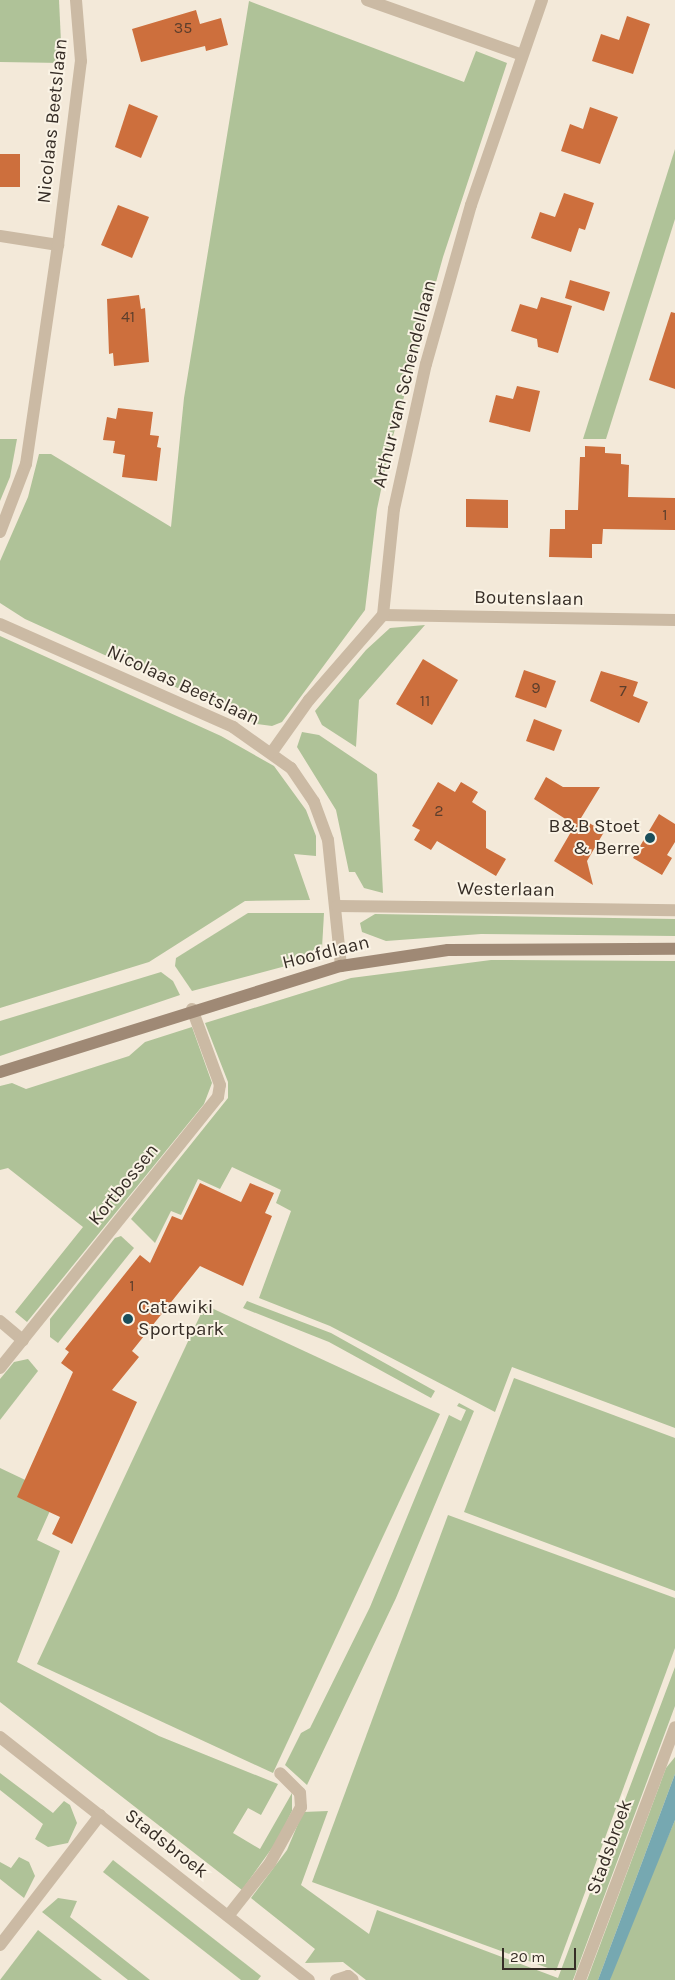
<!DOCTYPE html>
<style>
body{margin:0}
#map{position:relative;width:675px;height:1980px;overflow:hidden;background:#f3e9d9;font-family:Karla,sans-serif}
div>[style]{position:absolute}
[style*='--x']{left:calc(var(--x)*1px);top:calc(var(--y)*1px);width:calc(var(--w)*1px);rotate:calc(var(--a)*1deg)}
.green>*{inset:0;background:#afc298}
.water>*{inset:0;background:#76a8b1}
.building>*{inset:0;background:#cd6f3d}
.lane>*{height:12px;margin:-6px;padding:0 6px;transform-origin:6px;border-radius:6px;background:#cbbaa4}
.street>*{height:12px;margin:-6px;padding:0 6px;transform-origin:6px;border-radius:6px;background:#cbbaa4}
.secondary>*{height:12px;margin:-6px;padding:0 6px;transform-origin:6px;border-radius:6px;background:#9f8975}
.dots>*{width:14px;height:14px;translate:-50% -50%;box-sizing:border-box;border:2px solid #faf3e5;border-radius:50%}
span{translate:-50% -50%;white-space:nowrap;text-align:center;line-height:1.15;-webkit-text-stroke:4px #faf3e5;paint-order:stroke}
.number-label{font-size:16px;color:#5c3e2c}
.number-label span{-webkit-text-stroke-width:0}
.street-label{font-size:19px;color:#362d26}
.poi-label{font-size:19px;color:#362d26}
.right{translate:-100% -50%;text-align:right}
.left{translate:0 -50%;text-align:left}
.scale{position:absolute;left:502px;top:1948px;width:74px;height:22px;box-sizing:border-box;border:2px solid #362d26;border-top:0;padding-left:6px;font-size:15px;line-height:18px;white-space:nowrap;color:#362d26;-webkit-text-stroke:4px #faf3e5;paint-order:stroke}
</style>
<div id="map">
<div class="green">
<div style="clip-path:polygon(0 0,59px 0,62px 63px,0 62px)"></div>
<div style="clip-path:polygon(249px 1px,464px 82px,476px 51px,507px 63px,443px 257px,390px 447px,377px 509px,365px 610px,282px 722px,272px 726px,257px 724px,25px 619px,0 603px,0 561px,28px 497px,39px 454px,51px 454px,171px 527px,184px 398px)"></div>
<div style="clip-path:polygon(675px 149px,675px 219px,606px 439px,583px 439px)"></div>
<div style="clip-path:polygon(0 439px,17px 439px,10px 477px,0 501px)"></div>
<div style="clip-path:polygon(425px 625px,359px 700px,356px 747px,322px 725px,315px 711px,366px 650px,390px 628px)"></div>
<div style="clip-path:polygon(0 636px,221px 736px,274px 766px,306px 810px,316px 836px,316px 856px,294px 854px,310px 900px,245px 901px,149px 962px,0 1008px)"></div>
<div style="clip-path:polygon(302px 732px,319px 735px,377px 774px,383px 893px,364px 888px,355px 872px,349px 872px,336px 810px,297px 747px)"></div>
<div style="clip-path:polygon(248px 913px,324px 913px,322px 948px,312px 959px,192px 991px,175px 966px,176px 958px)"></div>
<div style="clip-path:polygon(375px 914px,675px 919px,675px 936px,481px 934px,386px 941px,362px 932px,360px 923px)"></div>
<div style="clip-path:polygon(491px 960px,675px 961px,675px 1428px,512px 1367px,495px 1412px,330px 1326px,259px 1298px,291px 1211px,276px 1203px,281px 1190px,232px 1167px,220px 1189px,198px 1179px,181px 1215px,171px 1211px,155px 1243px,131px 1219px,228px 1098px,228px 1082px,205px 1023px,351px 978px)"></div>
<div style="clip-path:polygon(161px 972px,173px 981px,180px 995px,0 1056px,0 1021px)"></div>
<div style="clip-path:polygon(192px 1027px,212px 1083px,204px 1104px,27px 1322px,15px 1312px,83px 1227px,8px 1168px,0 1170px,0 1086px,12px 1083px,26px 1089px,129px 1056px,145px 1042px)"></div>
<div style="clip-path:polygon(121px 1236px,134px 1248px,58px 1343px,50px 1337px,50px 1319px,115px 1238px)"></div>
<div style="clip-path:polygon(247px 1301px,331px 1333px,435px 1391px,431px 1398px,329px 1342px,243px 1308px)"></div>
<div style="clip-path:polygon(205px 1305px,440px 1414px,273px 1773px,37px 1664px)"></div>
<div style="clip-path:polygon(28px 1359px,38px 1371px,0 1420px,0 1379px,14px 1362px)"></div>
<div style="clip-path:polygon(514px 1378px,675px 1438px,675px 1591px,464px 1512px)"></div>
<div style="clip-path:polygon(459px 1403px,474px 1411px,396px 1598px,307px 1785px,285px 1765px,301px 1733px,310px 1728px,370px 1607px,449px 1415px,461px 1421px,466px 1410px,457px 1406px)"></div>
<div style="clip-path:polygon(0 1468px,57px 1495px,37px 1540px,60px 1551px,17px 1662px,159px 1736px,278px 1784px,261px 1815px,248px 1808px,233px 1833px,260px 1849px,292px 1793px,292px 1811px,277px 1841px,242px 1890px,0 1702px)"></div>
<div style="clip-path:polygon(448px 1515px,675px 1598px,675px 1648px,556px 1971px,312px 1882px)"></div>
<div style="clip-path:polygon(675px 1667px,675px 1706px,573px 1980px,366px 1980px,343px 1962px,305px 1963px,315px 1949px,251px 1898px,287px 1850px,303px 1812px,328px 1811px,301px 1885px,369px 1934px,377px 1910px,558px 1978px)"></div>
<div style="clip-path:polygon(675px 1757px,675px 1774px,598px 1980px,587px 1980px,666px 1768px)"></div>
<div style="clip-path:polygon(0 1773px,53px 1813px,64px 1801px,70px 1805px,77px 1823px,68px 1843px,48px 1847px,35px 1839px,43px 1824px,0 1790px)"></div>
<div style="clip-path:polygon(675px 1820px,675px 1980px,610px 1980px,612px 1967px)"></div>
<div style="clip-path:polygon(19px 1857px,29px 1862px,35px 1876px,24px 1898px,0 1879px,0 1862px,11px 1868px)"></div>
<div style="clip-path:polygon(113px 1860px,261px 1976px,258px 1980px,241px 1980px,103px 1872px)"></div>
<div style="clip-path:polygon(58px 1898px,77px 1901px,70px 1917px,150px 1980px,128px 1980px,42px 1912px)"></div>
<div style="clip-path:polygon(38px 1930px,102px 1980px,0 1980px)"></div>
</div>
<div class="water">
<div style="clip-path:polygon(675px 1774px,675px 1820px,610px 1980px,598px 1980px)"></div>
</div>
<div class="building">
<div style="clip-path:polygon(196px 10px,200px 24px,221px 18px,228px 45px,206px 51px,205px 46px,141px 62px,132px 29px)"></div>
<div style="clip-path:polygon(627px 16px,650px 24px,633px 74px,592px 61px,601px 34px,619px 40px)"></div>
<div style="clip-path:polygon(129px 104px,158px 116px,141px 158px,115px 147px)"></div>
<div style="clip-path:polygon(590px 107px,618px 117px,600px 164px,561px 151px,570px 124px,583px 129px)"></div>
<div style="clip-path:polygon(0 154px,20px 154px,20px 187px,0 187px)"></div>
<div style="clip-path:polygon(564px 193px,594px 203px,585px 230px,579px 228px,571px 252px,531px 238px,540px 212px,555px 217px)"></div>
<div style="clip-path:polygon(118px 205px,149px 217px,132px 258px,101px 245px)"></div>
<div style="clip-path:polygon(570px 280px,610px 292px,604px 311px,565px 298px)"></div>
<div style="clip-path:polygon(139px 295px,141px 309px,145px 308px,149px 362px,114px 366px,113px 353px,109px 354px,107px 299px)"></div>
<div style="clip-path:polygon(541px 297px,572px 306px,558px 353px,538px 347px,537px 339px,511px 331px,520px 304px,537px 309px)"></div>
<div style="clip-path:polygon(671px 312px,675px 313px,675px 389px,649px 380px)"></div>
<div style="clip-path:polygon(517px 386px,540px 391px,530px 432px,489px 422px,496px 395px,513px 399px)"></div>
<div style="clip-path:polygon(118px 408px,153px 412px,150px 435px,159px 436px,157px 447px,161px 448px,157px 481px,122px 477px,125px 455px,113px 453px,115px 441px,103px 440px,107px 417px,116px 419px)"></div>
<div style="clip-path:polygon(585px 446px,605px 447px,605px 453px,621px 454px,621px 464px,629px 465px,628px 497px,675px 498px,675px 530px,603px 529px,602px 544px,592px 544px,592px 558px,549px 557px,550px 529px,565px 529px,565px 510px,578px 510px,580px 457px,585px 457px)"></div>
<div style="clip-path:polygon(466px 499px,508px 500px,508px 528px,466px 527px)"></div>
<div style="clip-path:polygon(423px 659px,458px 680px,432px 725px,396px 704px)"></div>
<div style="clip-path:polygon(524px 670px,556px 681px,546px 708px,515px 697px)"></div>
<div style="clip-path:polygon(601px 671px,638px 682px,633px 696px,648px 702px,639px 723px,590px 701px)"></div>
<div style="clip-path:polygon(534px 719px,562px 730px,554px 751px,526px 741px)"></div>
<div style="clip-path:polygon(546px 777px,563px 787px,600px 787px,581px 818px,604px 832px,587px 861px,593px 885px,554px 861px,575px 825px,534px 799px)"></div>
<div style="clip-path:polygon(438px 782px,455px 792px,461px 782px,478px 792px,472px 802px,486px 811px,486px 848px,506px 859px,496px 876px,437px 841px,431px 850px,414px 840px,420px 830px,412px 826px)"></div>
<div style="clip-path:polygon(659px 814px,675px 824px,675px 842px,667px 855px,672px 858px,662px 875px,633px 858px)"></div>
<div style="clip-path:polygon(200px 1183px,241px 1202px,250px 1183px,274px 1193px,265px 1213px,272px 1216px,243px 1286px,200px 1266px,132px 1351px,139px 1357px,112px 1390px,137px 1402px,72px 1544px,52px 1534px,60px 1517px,17px 1497px,73px 1372px,61px 1363px,69px 1352px,65px 1349px,140px 1255px,150px 1263px,172px 1216px,182px 1220px)"></div>
</div>
<div class="lane">
<div style="--x:0;--y:1321;--w:30;--a:40"></div>
<div style="--x:228;--y:1916;--w:68;--a:-51.6"></div>
<div style="--x:270;--y:1863;--w:64;--a:-61"></div>
<div style="--x:301;--y:1807;--w:14;--a:-94"></div>
<div style="--x:300;--y:1793;--w:28;--a:-135"></div>
</div>
<div class="street">
<div style="--x:367;--y:0;--w:164;--a:19.5"></div>
<div style="--x:0;--y:236;--w:59;--a:8.8"></div>
<div style="--x:0;--y:532;--w:73;--a:-69.1"></div>
<div style="--x:26;--y:464;--w:221;--a:-81.7"></div>
<div style="--x:58;--y:245;--w:185;--a:-82.9"></div>
<div style="--x:81;--y:61;--w:61;--a:-94.7"></div>
<div style="--x:383;--y:615;--w:292;--a:1"></div>
<div style="--x:0;--y:624;--w:255;--a:23.8"></div>
<div style="--x:233;--y:727;--w:71;--a:35.3"></div>
<div style="--x:291;--y:768;--w:41;--a:55.9"></div>
<div style="--x:314;--y:802;--w:40;--a:69.8"></div>
<div style="--x:328;--y:840;--w:127;--a:84.1"></div>
<div style="--x:272;--y:752;--w:64;--a:-54.6"></div>
<div style="--x:309;--y:700;--w:113;--a:-49"></div>
<div style="--x:383;--y:615;--w:107;--a:-84.1"></div>
<div style="--x:394;--y:509;--w:148;--a:-77.6"></div>
<div style="--x:426;--y:364;--w:165;--a:-74.2"></div>
<div style="--x:471;--y:205;--w:217;--a:-70.9"></div>
<div style="--x:337;--y:906;--w:338;--a:0.7"></div>
<div style="--x:0;--y:1368;--w:348;--a:-51.2"></div>
<div style="--x:218;--y:1097;--w:12;--a:-81"></div>
<div style="--x:220;--y:1085;--w:81;--a:-110.2"></div>
<div style="--x:0;--y:1737;--w:393;--a:38.2"></div>
<div style="--x:0;--y:1945;--w:164;--a:-52.4"></div>
<div style="--x:336;--y:1980;--w:13;--a:-18"></div>
<div style="--x:348;--y:1976;--w:6;--a:39"></div>
<div style="--x:580;--y:1980;--w:270;--a:-69.4"></div>
</div>
<div class="secondary">
<div style="--x:0;--y:1072;--w:357;--a:-17.3"></div>
<div style="--x:341;--y:966;--w:108;--a:-8.5"></div>
<div style="--x:448;--y:950;--w:227;--a:-0.3"></div>
</div>
<div class="dots">
<div style="left:650px;top:838px;background:#1a4e5a"></div>
<div style="left:128px;top:1319px;background:#1a4e5a"></div>
</div>
<div class="number-label">
<span style="left:183px;top:28px">35</span>
<span style="left:128px;top:317px">41</span>
<span style="left:665px;top:515px">1</span>
<span style="left:536px;top:688px">9</span>
<span style="left:623px;top:691px">7</span>
<span style="left:425px;top:701px">11</span>
<span style="left:439px;top:811px">2</span>
<span style="left:132px;top:1286px">1</span>
</div>
<div class="street-label">
<span style="left:53px;top:121px;rotate:-84deg">Nicolaas Beetslaan</span>
<span style="left:405px;top:384px;rotate:-76deg">Arthur van Schendellaan</span>
<span style="left:529px;top:599px;rotate:1deg">Boutenslaan</span>
<span style="left:183px;top:686px;rotate:25deg">Nicolaas Beetslaan</span>
<span style="left:506px;top:890px;rotate:1deg">Westerlaan</span>
<span style="left:326px;top:953px;rotate:-14deg">Hoofdlaan</span>
<span style="left:124px;top:1185px;rotate:-51deg">Kortbossen</span>
<span style="left:166px;top:1844px;rotate:38deg">Stadsbroek</span>
<span style="left:610px;top:1847px;rotate:-70deg">Stadsbroek</span>
</div>
<div class="poi-label">
<span class="right" style="left:640px;top:838px">B&amp;B Stoet<br>&amp; Berre</span>
<span class="left" style="left:138px;top:1319px">Catawiki<br>Sportpark</span>
</div>
<div class="scale">20 m</div>
</div>
